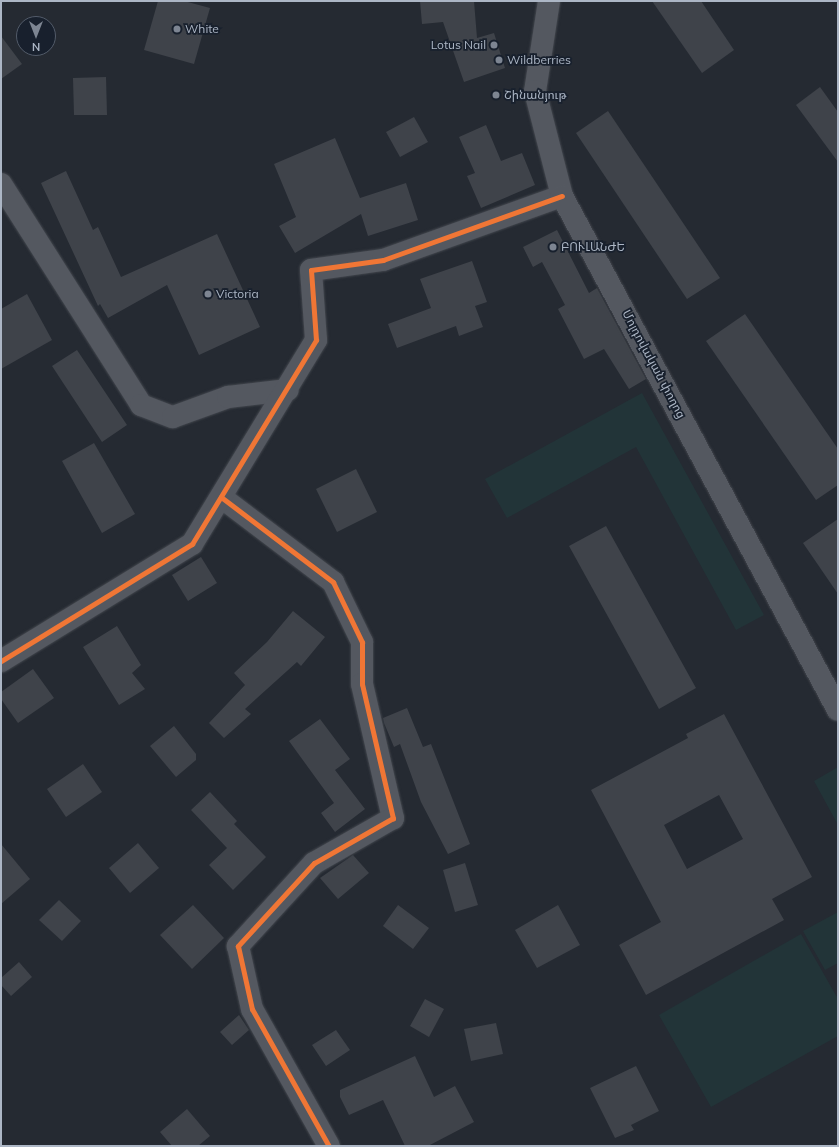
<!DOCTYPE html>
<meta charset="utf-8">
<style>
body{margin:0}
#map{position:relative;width:839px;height:1147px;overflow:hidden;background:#252a32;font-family:Mulish,"Noto Sans Armenian",sans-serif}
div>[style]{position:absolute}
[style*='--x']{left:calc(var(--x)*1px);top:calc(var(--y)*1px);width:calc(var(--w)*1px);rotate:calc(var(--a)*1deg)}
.green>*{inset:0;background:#223438}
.building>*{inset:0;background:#3f434a}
.roads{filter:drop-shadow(0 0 1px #42464d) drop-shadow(0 0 1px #42464d)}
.minor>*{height:22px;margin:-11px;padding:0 11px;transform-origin:11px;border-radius:11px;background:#545860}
.tertiary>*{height:22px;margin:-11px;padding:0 11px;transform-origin:11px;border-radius:11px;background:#545860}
.cycleway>*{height:5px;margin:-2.5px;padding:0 2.5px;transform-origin:2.5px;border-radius:2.5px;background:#f07635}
.dots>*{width:11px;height:11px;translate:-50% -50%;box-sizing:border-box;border:2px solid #18202d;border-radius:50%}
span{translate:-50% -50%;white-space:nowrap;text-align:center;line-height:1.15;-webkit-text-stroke:3.5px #18202d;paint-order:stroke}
.poi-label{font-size:12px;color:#acb6c5}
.left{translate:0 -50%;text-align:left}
.right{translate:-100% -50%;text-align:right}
.street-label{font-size:12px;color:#acb6c5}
.frame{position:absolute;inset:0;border:2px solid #acb6c5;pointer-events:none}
.north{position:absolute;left:16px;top:16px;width:40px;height:40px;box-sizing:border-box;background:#18202d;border:1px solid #535c6a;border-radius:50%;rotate:180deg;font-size:11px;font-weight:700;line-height:16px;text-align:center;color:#acb6c5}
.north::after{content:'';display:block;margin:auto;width:14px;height:18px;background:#7d8592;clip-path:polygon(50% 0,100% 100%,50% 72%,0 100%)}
</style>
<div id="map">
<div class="green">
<div style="clip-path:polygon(642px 393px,764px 615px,736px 630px,636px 447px,507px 518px,485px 479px)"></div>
<div style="clip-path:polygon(838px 767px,838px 825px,814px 781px)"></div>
<div style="clip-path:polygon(838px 912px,838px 963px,825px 970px,803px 931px)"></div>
<div style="clip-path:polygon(801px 934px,838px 999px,838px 1036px,711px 1107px,659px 1015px)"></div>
</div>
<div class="building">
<div style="clip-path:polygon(158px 1px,184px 1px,210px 8px,194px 64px,144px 50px)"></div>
<div style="clip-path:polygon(420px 1px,474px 1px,477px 38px,494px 33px,505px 68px,464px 82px,443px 22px,422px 24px)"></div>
<div style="clip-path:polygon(652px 1px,701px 1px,734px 50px,702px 73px)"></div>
<div style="clip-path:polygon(1px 36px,22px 64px,1px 79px)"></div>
<div style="clip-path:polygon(106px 77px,107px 115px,74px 115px,73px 78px)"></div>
<div style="clip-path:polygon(820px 87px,838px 112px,838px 162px,796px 105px)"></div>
<div style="clip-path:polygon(608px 111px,720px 278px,687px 299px,576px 133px)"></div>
<div style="clip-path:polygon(414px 117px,428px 142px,400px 157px,386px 132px)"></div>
<div style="clip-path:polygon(486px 125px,501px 161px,522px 153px,535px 185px,481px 208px,467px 176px,475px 173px,459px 137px)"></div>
<div style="clip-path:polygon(335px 138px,360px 198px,406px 183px,418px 220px,368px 236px,361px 214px,295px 253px,279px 226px,296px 217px,274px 164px)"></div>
<div style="clip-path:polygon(66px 171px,93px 230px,98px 227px,121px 277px,217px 234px,260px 327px,199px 355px,167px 285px,108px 318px,100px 304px,98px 306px,41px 183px)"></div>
<div style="clip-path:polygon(557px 230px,589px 293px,597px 288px,646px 379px,629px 389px,604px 349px,584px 359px,558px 309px,565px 305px,542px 262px,533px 267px,523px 247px)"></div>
<div style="clip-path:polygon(472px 261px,487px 302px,475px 306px,483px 327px,459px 336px,456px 326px,397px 348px,388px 324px,431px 308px,420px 279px)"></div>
<div style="clip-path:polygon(27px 294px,52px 340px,1px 369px,1px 309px)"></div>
<div style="clip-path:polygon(745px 314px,838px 449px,838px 485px,816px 500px,706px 341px)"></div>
<div style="clip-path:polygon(77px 350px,127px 425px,102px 442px,52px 366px)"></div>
<div style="clip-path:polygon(94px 443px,135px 514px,102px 533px,62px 461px)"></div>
<div style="clip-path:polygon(356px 469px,377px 512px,337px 532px,316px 489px)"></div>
<div style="clip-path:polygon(838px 519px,838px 594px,803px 543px)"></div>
<div style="clip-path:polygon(606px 526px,696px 688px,659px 709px,569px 546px)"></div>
<div style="clip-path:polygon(201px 557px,217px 583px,188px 601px,172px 575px)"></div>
<div style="clip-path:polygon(293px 611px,325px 637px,301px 666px,297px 662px,245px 709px,251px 714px,224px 738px,209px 723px,245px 685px,234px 673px,267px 642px)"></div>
<div style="clip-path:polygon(117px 626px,141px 665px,132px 673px,145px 689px,119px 705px,83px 647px)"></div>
<div style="clip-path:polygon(33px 669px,54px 698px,18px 723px,1px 699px,1px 692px)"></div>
<div style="clip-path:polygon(407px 708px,423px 747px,431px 744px,470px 844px,448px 854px,421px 802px,400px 744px,394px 747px,384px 723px,383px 718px)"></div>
<div style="clip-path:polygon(evenodd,724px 714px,812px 877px,772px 899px,784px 920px,646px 995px,619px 945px,661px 922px,591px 790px,688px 738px,686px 734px,724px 714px,719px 795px,743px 839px,687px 869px,664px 825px,719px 795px)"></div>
<div style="clip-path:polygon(320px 719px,350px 759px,335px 770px,365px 809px,335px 832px,321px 813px,334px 803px,289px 741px)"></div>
<div style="clip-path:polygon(174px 726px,196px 754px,196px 760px,176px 777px,150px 746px)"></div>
<div style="clip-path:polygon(83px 764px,102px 792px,66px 817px,47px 789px)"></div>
<div style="clip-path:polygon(210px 792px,237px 821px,234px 824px,266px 857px,233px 890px,209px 865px,227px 848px,191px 810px)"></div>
<div style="clip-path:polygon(138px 843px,159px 868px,130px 893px,109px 868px)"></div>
<div style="clip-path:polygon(1px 844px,30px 879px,1px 904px)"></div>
<div style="clip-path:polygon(353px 855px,369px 873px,338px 899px,320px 878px)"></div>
<div style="clip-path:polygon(465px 863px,478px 905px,455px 912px,443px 870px)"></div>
<div style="clip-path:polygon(59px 900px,81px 921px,62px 941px,39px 920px)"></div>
<div style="clip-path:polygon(193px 905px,224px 938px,192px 969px,160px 935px)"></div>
<div style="clip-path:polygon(398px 905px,429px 928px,413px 949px,383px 926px)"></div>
<div style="clip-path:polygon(558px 905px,580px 945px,537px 968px,515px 930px)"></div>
<div style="clip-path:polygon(19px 962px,32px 977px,11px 996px,1px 985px,1px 978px)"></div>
<div style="clip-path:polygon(425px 999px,444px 1009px,429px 1037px,410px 1026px)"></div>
<div style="clip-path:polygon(239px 1015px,249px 1030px,232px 1045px,220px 1032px)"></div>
<div style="clip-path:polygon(496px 1023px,503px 1054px,471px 1061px,464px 1029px)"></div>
<div style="clip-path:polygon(336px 1030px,350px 1050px,326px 1066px,312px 1045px)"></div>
<div style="clip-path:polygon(415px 1056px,434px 1097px,455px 1086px,474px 1122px,428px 1146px,405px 1146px,383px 1100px,349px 1115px,340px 1097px,340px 1090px)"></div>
<div style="clip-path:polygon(636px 1066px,659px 1111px,631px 1125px,634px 1130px,615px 1138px,590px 1088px)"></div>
<div style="clip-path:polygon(187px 1109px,210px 1136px,198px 1146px,172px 1146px,160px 1132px)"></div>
</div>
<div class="roads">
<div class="minor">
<div style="--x:1;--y:184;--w:262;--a:57.6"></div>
<div style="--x:141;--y:405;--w:34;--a:21"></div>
<div style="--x:173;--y:417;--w:59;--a:-20"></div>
<div style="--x:228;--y:397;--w:60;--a:-6.7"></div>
<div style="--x:221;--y:497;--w:141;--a:37.2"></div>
<div style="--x:333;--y:582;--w:67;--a:64.2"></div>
<div style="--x:362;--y:642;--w:42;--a:90"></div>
<div style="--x:362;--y:684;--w:138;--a:77"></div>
<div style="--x:393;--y:818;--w:91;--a:150.3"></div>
<div style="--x:314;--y:863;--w:113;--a:132.5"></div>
<div style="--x:238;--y:946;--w:65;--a:77.5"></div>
<div style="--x:252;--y:1009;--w:157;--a:60.7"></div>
<div style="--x:1;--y:661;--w:224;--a:-31.5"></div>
<div style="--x:192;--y:544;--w:239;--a:-58.7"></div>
<div style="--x:316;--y:340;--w:70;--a:-94.1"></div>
<div style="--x:311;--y:270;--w:73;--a:-7.9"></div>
<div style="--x:383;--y:260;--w:190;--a:-19.7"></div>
</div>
<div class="tertiary">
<div style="--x:549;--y:1;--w:91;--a:98.8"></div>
<div style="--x:535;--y:91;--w:108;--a:75.6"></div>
<div style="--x:562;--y:196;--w:583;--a:61.77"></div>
</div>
</div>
<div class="cycleway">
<div style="--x:221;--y:497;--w:141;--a:37.2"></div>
<div style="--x:333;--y:582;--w:67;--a:64.2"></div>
<div style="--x:362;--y:642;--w:42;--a:90"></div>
<div style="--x:362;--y:684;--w:138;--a:77"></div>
<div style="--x:393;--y:818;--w:91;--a:150.3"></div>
<div style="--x:314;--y:863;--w:113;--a:132.5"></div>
<div style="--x:238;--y:946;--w:65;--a:77.5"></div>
<div style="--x:252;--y:1009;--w:157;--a:60.7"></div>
<div style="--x:1;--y:661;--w:224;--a:-31.5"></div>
<div style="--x:192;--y:544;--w:239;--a:-58.7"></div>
<div style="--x:316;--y:340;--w:70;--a:-94.1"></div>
<div style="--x:311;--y:270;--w:73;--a:-7.9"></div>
<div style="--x:383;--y:260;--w:190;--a:-19.7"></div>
</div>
<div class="dots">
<div style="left:177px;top:29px;background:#7d8592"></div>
<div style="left:494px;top:45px;background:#7d8592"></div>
<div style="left:499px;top:60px;background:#7d8592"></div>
<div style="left:496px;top:95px;background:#7d8592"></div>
<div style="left:553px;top:247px;background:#7d8592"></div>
<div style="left:208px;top:294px;background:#7d8592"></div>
</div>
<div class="poi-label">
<span class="left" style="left:185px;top:29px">White</span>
<span class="right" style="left:486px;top:45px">Lotus Nail</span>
<span class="left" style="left:507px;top:60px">Wildberries</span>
<span class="left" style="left:504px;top:95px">Շինանյութ</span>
<span class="left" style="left:561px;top:247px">ԲՈՒԼԱՆԺԵ</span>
<span class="left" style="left:216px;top:294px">Victoria</span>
</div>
<div class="street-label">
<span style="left:654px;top:364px;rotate:62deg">Մոլդովական փողոց</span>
</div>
<div class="frame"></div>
<div class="north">N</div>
</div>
